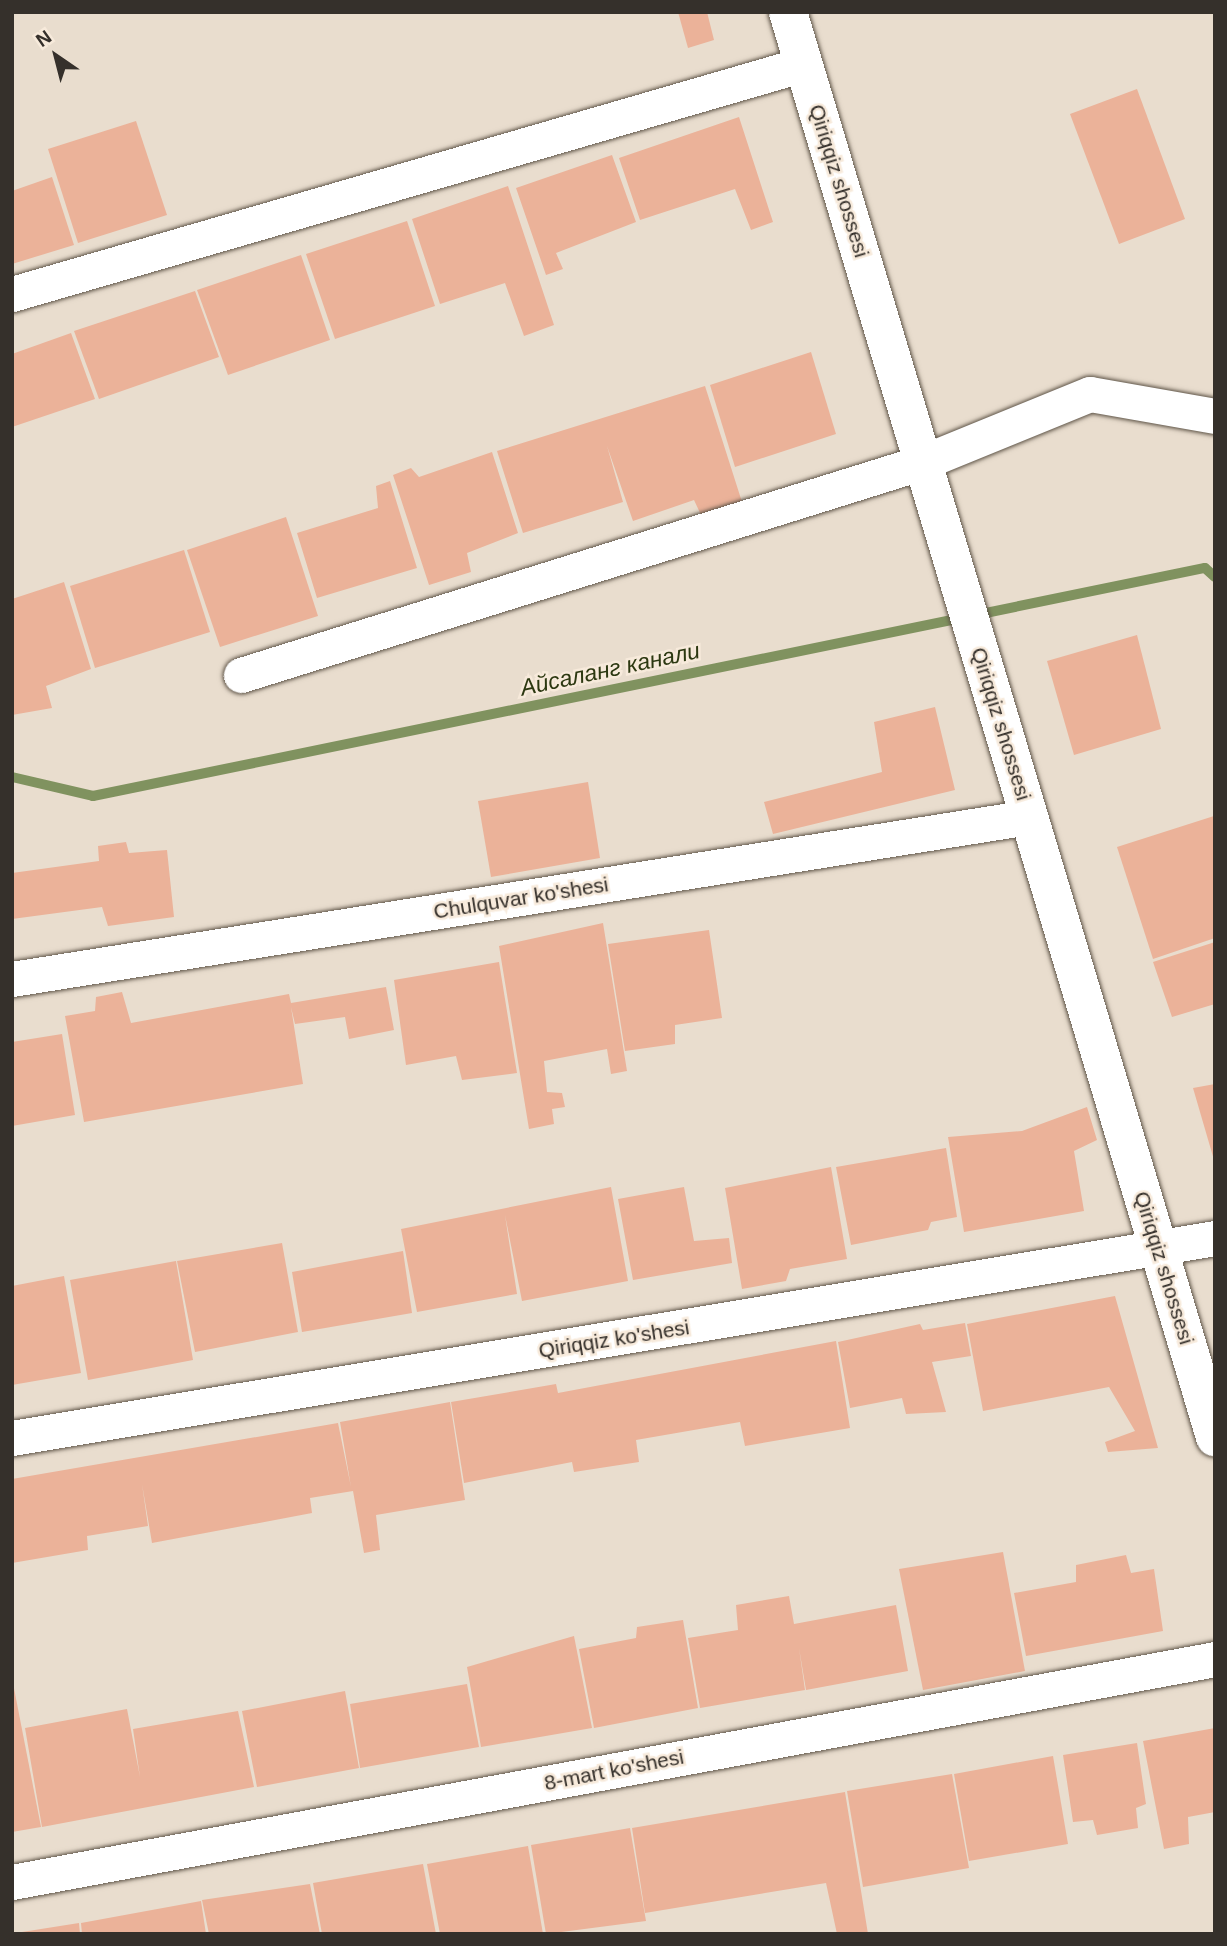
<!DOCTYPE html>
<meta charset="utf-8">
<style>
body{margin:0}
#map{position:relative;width:1227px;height:1946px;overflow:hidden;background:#e9ddce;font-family:Helvetica,sans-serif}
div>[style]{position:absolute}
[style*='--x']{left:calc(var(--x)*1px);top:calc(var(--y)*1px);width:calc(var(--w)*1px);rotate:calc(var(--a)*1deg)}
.stream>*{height:10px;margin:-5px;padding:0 5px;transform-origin:5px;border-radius:5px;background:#80925f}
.building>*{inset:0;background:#ebb299}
.roads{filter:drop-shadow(0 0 2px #5f5548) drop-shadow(0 0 2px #5f5548)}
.minor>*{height:35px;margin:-17.5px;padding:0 17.5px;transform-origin:17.5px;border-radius:17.5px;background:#fff}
.secondary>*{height:38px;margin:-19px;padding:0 19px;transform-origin:19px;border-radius:19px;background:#fff}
span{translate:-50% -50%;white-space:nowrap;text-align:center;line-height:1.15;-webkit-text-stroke:5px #f7eadb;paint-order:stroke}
.street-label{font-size:21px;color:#35302b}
.water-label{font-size:23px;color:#2c3811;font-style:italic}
.frame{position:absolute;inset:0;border:14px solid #35302b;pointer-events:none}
.north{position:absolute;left:21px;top:21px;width:70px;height:70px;-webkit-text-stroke:5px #f7eadb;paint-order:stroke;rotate:325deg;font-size:19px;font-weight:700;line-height:28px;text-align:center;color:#35302b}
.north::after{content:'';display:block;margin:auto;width:24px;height:32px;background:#35302b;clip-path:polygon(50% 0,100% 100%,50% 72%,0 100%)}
</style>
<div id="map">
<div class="stream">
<div style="--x:12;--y:777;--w:83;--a:13.2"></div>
<div style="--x:93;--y:796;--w:1135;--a:-11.59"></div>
<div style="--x:1205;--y:568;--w:13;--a:42"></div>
</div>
<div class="building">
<div style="clip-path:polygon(678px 12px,707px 12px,714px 40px,688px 48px)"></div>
<div style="clip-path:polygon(1137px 89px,1185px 219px,1119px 244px,1070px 114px)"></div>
<div style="clip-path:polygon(739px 117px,773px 222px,751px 230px,735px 189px,640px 220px,619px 158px)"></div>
<div style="clip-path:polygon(136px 121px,167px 215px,78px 243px,48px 149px)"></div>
<div style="clip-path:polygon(612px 155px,636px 222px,556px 253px,563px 269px,546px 275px,516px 188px)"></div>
<div style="clip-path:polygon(52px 177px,74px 245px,12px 264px,12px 191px)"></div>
<div style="clip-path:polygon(508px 186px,554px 325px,524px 336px,505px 283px,440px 304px,412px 219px)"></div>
<div style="clip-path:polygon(407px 221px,435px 306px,335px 339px,306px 254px)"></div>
<div style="clip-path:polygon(301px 255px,330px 340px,228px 375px,197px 290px)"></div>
<div style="clip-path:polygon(195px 291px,219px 357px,99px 399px,74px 331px)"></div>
<div style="clip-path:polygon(71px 333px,95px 399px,12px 427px,12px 354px)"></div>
<div style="clip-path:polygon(811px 352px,836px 434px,735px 467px,710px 385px)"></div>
<div style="clip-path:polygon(705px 386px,742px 502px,701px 515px,694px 500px,633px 521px,607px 446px,623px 502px,523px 533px,497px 451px)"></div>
<div style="clip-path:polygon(492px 452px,518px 533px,467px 553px,471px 572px,429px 585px,393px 475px,411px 468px,419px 477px)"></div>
<div style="clip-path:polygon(390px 481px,417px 568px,317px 598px,297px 533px,378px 508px,376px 486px)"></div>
<div style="clip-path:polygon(286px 517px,318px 616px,220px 647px,187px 550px)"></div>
<div style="clip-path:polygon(184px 550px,210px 632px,95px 668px,70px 586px)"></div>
<div style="clip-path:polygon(64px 582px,91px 669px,46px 686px,52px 708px,12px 715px,12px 599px)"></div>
<div style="clip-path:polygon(1137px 635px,1161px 729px,1074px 755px,1047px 661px)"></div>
<div style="clip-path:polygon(935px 707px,955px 790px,773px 834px,764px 802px,882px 772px,874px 722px)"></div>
<div style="clip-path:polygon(588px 782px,600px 858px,491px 877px,478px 801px)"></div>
<div style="clip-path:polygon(1214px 816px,1215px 938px,1153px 959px,1117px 847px)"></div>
<div style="clip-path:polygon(126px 842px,129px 853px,167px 850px,174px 917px,108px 926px,102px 907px,12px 919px,12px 873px,99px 861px,98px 846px)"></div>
<div style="clip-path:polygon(603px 923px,627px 1071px,611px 1074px,607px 1049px,544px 1061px,547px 1092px,562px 1093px,565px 1107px,552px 1109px,554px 1124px,529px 1129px,499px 946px)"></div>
<div style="clip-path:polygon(709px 930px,722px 1018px,675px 1025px,675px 1044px,625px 1051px,608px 944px)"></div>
<div style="clip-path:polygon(1215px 942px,1215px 1004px,1172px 1017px,1153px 962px)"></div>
<div style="clip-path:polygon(499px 962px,517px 1073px,462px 1080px,456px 1056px,406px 1065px,394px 980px)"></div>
<div style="clip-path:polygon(386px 987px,394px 1030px,349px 1039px,345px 1017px,295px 1024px,291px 1007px,303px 1084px,84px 1122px,65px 1016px,95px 1011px,96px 997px,122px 992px,131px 1023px,289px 994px,291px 1003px)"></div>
<div style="clip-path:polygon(62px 1034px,75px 1115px,12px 1126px,12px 1042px)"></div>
<div style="clip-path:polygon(1215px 1084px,1215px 1160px,1214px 1160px,1193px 1088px)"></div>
<div style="clip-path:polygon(1087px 1107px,1097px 1140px,1074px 1151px,1084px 1211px,964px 1232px,948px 1137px,1022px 1131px)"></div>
<div style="clip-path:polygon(946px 1148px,957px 1217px,931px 1222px,928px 1230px,851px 1245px,836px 1167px)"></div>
<div style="clip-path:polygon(831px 1167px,847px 1259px,790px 1269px,786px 1281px,742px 1289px,725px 1188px)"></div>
<div style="clip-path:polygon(611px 1187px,628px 1281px,522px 1301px,505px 1215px,517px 1294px,417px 1312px,401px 1229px)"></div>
<div style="clip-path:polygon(684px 1187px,694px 1241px,729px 1238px,732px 1263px,633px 1280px,618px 1199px)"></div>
<div style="clip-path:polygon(282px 1243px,298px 1332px,195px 1352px,177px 1261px)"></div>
<div style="clip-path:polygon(403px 1251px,412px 1313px,302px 1332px,292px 1272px)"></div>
<div style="clip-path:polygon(176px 1261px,193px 1360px,88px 1380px,70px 1280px)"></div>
<div style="clip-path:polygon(64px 1276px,81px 1373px,12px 1385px,12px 1286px)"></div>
<div style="clip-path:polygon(1115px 1296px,1158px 1448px,1108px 1452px,1105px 1442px,1135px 1431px,1109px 1387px,983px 1411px,967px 1324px)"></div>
<div style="clip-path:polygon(965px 1323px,971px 1356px,932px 1362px,946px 1412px,906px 1414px,902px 1398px,850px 1408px,838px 1342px,920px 1324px,923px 1330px)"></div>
<div style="clip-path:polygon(836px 1341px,850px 1428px,745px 1446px,740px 1422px,636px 1440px,639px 1462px,574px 1472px,572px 1462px,464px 1483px,451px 1402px,556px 1384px,558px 1393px)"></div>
<div style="clip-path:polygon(450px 1402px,465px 1500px,376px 1515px,380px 1550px,364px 1553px,353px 1491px,310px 1498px,312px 1513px,152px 1543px,142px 1484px,148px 1526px,87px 1536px,88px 1550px,12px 1563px,12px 1479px,338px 1423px,351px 1487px,340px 1422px)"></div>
<div style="clip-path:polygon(1003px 1552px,1025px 1671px,923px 1690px,899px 1569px)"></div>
<div style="clip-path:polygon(1126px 1555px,1131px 1573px,1154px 1569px,1163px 1631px,1026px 1656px,1014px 1593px,1076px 1582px,1076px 1565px)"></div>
<div style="clip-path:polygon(789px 1596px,794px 1624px,896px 1605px,908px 1671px,806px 1690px,799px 1648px,805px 1690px,700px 1708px,688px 1638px,738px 1630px,736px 1605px)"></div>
<div style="clip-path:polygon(683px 1620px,698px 1708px,594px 1728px,579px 1649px,636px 1638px,637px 1627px)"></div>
<div style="clip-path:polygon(574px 1636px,592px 1728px,481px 1747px,467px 1667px)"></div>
<div style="clip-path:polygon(12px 1678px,41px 1827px,12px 1832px)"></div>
<div style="clip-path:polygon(467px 1684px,479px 1747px,360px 1768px,350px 1704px)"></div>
<div style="clip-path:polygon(345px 1691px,359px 1768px,257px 1787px,242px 1711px)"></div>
<div style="clip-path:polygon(127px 1709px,140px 1777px,133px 1729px,238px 1711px,254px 1787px,42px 1827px,25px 1728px)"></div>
<div style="clip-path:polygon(1215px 1728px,1215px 1812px,1188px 1817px,1189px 1844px,1164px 1849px,1143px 1741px)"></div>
<div style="clip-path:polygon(1137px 1743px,1146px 1804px,1136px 1808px,1138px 1828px,1097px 1835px,1093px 1820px,1073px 1822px,1063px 1755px)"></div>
<div style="clip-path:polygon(1053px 1756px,1068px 1844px,969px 1861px,954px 1774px)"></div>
<div style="clip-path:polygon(952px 1774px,969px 1868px,863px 1887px,847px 1791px)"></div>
<div style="clip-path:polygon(845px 1792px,868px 1934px,837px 1934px,826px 1883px,645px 1913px,632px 1828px)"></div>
<div style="clip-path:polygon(630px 1828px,646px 1921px,546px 1934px,531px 1845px)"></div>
<div style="clip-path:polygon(528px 1846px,543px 1934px,440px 1934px,427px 1864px)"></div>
<div style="clip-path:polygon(423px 1864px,436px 1934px,322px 1934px,313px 1883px)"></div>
<div style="clip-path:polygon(310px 1884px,320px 1934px,209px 1934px,202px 1900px)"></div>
<div style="clip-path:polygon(201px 1901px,206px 1934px,82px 1934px,81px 1923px)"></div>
<div style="clip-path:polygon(79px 1923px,80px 1934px,22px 1934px,22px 1932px)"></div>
</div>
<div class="roads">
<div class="minor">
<div style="--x:12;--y:294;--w:825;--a:-16.19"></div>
<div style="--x:241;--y:675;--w:714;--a:-17.34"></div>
<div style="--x:923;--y:462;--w:180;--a:-22.2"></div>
<div style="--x:1090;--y:394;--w:127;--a:10"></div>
<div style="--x:12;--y:979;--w:1030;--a:-9.05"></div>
<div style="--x:12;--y:1438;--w:1220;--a:-9.44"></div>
<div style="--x:12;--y:1882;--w:1223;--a:-10.5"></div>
</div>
<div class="secondary">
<div style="--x:788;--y:12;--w:1488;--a:73.32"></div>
</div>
</div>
<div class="street-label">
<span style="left:839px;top:181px;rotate:73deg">Qiriqqiz shossesi</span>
<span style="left:1001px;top:724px;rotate:73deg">Qiriqqiz shossesi</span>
<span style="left:521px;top:898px;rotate:-9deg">Chulquvar ko'shesi</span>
<span style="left:1164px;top:1268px;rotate:73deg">Qiriqqiz shossesi</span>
<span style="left:614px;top:1339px;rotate:-9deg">Qiriqqiz ko'shesi</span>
<span style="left:614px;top:1770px;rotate:-11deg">8-mart ko'shesi</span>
</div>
<div class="water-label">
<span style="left:610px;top:669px;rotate:-12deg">Айсаланг канали</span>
</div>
<div class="frame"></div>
<div class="north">N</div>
</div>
